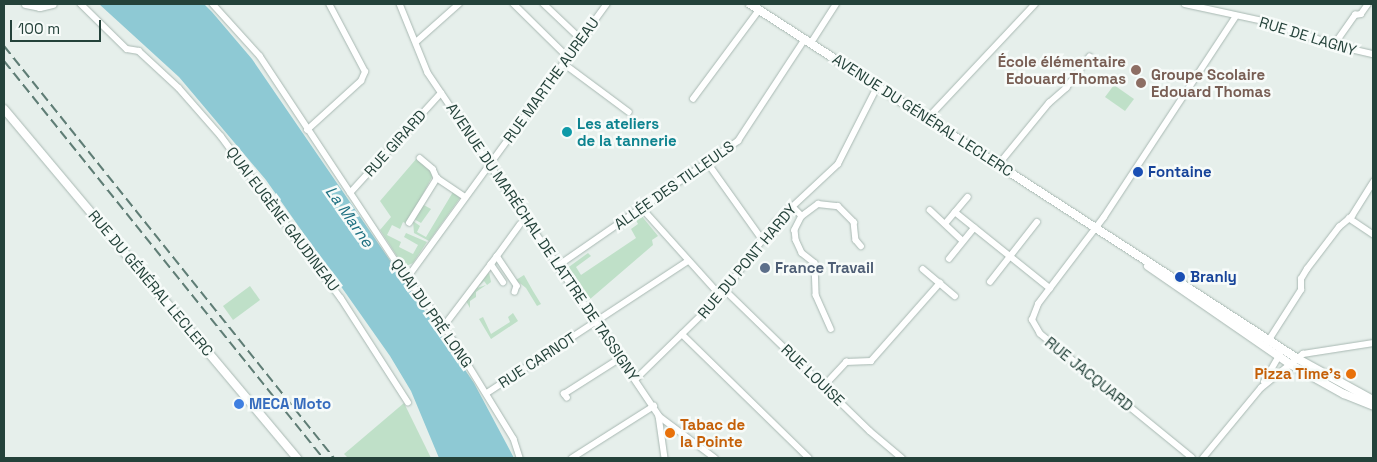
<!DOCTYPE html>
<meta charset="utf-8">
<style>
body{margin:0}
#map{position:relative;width:1377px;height:462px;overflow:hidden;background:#e6efeb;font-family:"Space Grotesk",sans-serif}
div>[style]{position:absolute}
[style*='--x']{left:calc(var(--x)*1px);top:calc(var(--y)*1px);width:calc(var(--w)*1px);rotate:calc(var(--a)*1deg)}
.green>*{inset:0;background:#bfe0c8}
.water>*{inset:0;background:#8ec9d4}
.roads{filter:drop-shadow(0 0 1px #a8b8b2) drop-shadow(0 0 1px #a8b8b2)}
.minor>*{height:5.5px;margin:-2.75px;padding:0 2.75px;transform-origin:2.75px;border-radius:2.75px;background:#fff}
.secondary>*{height:8px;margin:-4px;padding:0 4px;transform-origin:4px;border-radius:4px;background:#fff}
.rail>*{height:2px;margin-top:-1px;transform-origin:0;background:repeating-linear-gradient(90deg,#5f7d75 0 10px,transparent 0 15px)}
.dots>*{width:14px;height:14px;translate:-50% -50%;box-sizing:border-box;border:2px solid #f7fbf9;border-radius:50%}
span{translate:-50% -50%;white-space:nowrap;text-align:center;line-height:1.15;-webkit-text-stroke:5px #f7fbf9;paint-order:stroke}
.street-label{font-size:15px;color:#24423a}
.education-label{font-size:15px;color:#785e54;font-weight:700}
.right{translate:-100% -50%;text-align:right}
.left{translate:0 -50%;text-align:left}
.culture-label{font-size:15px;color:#0d838f;font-weight:700}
.transit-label{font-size:15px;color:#164399;font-weight:700}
.service-label{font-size:15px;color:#4e5e75;font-weight:700}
.food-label{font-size:15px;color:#c56008;font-weight:700}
.shop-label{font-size:15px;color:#366cbe;font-weight:700}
.water-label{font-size:16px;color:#1c6f80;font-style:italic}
.frame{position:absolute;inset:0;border:5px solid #24423a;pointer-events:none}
.scale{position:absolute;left:10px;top:20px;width:91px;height:22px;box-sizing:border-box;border:2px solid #24423a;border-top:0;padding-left:6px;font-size:15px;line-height:18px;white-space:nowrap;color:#24423a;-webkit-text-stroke:4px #f7fbf9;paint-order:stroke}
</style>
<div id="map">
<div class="green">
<div style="clip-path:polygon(1114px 85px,1134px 99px,1125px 111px,1105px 97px)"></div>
<div style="clip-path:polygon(417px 158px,433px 173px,432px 177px,407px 224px,403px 222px,400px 229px,392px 225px,387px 235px,401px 242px,399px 247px,413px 254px,418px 245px,404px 237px,406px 233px,427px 242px,413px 263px,404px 267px,380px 230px,391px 217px,380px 201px)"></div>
<div style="clip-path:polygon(453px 192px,460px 198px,429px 241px,414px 233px,413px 221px,420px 226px,417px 232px,426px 237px)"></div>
<div style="clip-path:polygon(422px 204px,431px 209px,421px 223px,414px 219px)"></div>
<div style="clip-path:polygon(640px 214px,658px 236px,652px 240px,653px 245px,589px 300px,566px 269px,588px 253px,591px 256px,576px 267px,581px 275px,636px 238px,631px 229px,638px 224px,635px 218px)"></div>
<div style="clip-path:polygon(489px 272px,491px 282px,487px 285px,484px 281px,477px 288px,486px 285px,476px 292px,476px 297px,470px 301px,470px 308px,466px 301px)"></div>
<div style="clip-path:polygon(524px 275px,533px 291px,541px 304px,537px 306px,526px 288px,516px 280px)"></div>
<div style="clip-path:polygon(250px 286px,260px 300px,233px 320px,223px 306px)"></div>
<div style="clip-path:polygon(513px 313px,518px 321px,491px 339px,479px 319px,483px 317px,491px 334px,510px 322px,508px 317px)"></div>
<div style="clip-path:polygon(404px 403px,431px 458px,348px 458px,344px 454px)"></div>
</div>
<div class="water">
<div style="clip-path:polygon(99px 4px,204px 4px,212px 12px,252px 59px,474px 383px,514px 458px,439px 458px,411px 391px,390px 356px,266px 180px,179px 77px)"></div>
</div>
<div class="roads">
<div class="minor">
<div style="--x:81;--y:4;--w:64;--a:44.4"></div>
<div style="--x:127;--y:49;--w:12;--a:9"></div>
<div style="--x:139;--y:51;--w:54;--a:42.8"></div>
<div style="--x:179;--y:88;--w:64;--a:48.8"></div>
<div style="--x:221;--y:136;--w:202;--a:53.5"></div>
<div style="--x:341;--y:298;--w:124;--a:57.2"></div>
<div style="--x:213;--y:4;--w:70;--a:47.9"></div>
<div style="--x:260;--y:56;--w:266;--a:56.5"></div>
<div style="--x:407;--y:278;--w:56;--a:51.5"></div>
<div style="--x:442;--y:322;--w:137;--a:58.4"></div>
<div style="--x:514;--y:439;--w:20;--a:72"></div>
<div style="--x:400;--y:4;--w:74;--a:67.9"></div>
<div style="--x:428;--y:73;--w:414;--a:56"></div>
<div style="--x:659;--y:416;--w:70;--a:36.9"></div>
<div style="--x:514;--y:4;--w:76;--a:44.5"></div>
<div style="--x:544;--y:4;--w:51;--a:43.4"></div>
<div style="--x:1185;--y:4;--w:85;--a:12.2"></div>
<div style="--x:1268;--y:22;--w:74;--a:18.9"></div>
<div style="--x:1338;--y:46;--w:36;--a:13"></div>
<div style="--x:416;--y:42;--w:57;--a:-41.5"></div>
<div style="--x:811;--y:43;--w:46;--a:-57.3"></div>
<div style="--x:1334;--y:45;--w:37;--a:-55"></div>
<div style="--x:1355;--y:15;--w:6;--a:-9"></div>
<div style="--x:1361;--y:14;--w:12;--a:-55"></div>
<div style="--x:563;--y:63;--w:82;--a:36.6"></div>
<div style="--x:693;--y:99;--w:111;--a:-53.4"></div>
<div style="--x:928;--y:118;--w:156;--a:-46.8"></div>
<div style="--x:307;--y:130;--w:73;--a:-42.2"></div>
<div style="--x:361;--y:81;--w:10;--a:-66"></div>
<div style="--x:365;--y:72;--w:77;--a:-117.9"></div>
<div style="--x:420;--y:158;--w:17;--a:40"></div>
<div style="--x:433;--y:169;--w:10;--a:66"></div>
<div style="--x:708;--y:163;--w:93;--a:54.6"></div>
<div style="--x:999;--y:164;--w:79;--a:-50.7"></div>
<div style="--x:1049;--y:103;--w:23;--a:-41"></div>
<div style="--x:1066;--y:88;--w:39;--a:-53"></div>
<div style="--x:350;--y:193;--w:135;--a:-47.7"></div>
<div style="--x:792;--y:206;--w:14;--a:45"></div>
<div style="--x:802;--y:216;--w:16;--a:117"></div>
<div style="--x:795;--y:230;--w:10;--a:84"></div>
<div style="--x:796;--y:240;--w:14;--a:65"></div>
<div style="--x:802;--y:253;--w:16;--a:38"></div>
<div style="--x:815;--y:263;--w:32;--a:88"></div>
<div style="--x:816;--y:295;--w:37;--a:66"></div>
<div style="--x:642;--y:208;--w:118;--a:48.1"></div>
<div style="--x:930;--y:210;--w:45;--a:43.2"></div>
<div style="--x:955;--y:212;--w:122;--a:38.7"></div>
<div style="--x:802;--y:216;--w:20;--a:-37"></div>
<div style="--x:818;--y:204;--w:20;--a:6"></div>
<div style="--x:838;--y:206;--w:23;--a:45"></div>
<div style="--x:854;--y:222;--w:18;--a:84"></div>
<div style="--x:856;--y:240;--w:8;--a:50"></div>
<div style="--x:1349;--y:218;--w:29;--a:34"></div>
<div style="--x:409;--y:223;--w:53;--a:-58.1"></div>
<div style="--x:437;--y:178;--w:34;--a:34"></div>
<div style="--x:945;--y:224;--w:35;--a:-50"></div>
<div style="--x:497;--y:256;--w:39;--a:-54"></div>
<div style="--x:949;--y:259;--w:40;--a:-51"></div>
<div style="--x:491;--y:264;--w:10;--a:-53"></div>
<div style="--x:497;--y:256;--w:36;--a:56"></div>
<div style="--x:517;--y:286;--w:6;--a:108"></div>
<div style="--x:559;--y:265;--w:218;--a:-34.7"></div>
<div style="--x:738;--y:141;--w:122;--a:-56.7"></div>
<div style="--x:923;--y:269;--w:42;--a:40.2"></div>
<div style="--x:407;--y:278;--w:339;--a:-53.9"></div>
<div style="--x:990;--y:282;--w:76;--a:-51.9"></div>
<div style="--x:725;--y:290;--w:202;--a:44.2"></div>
<div style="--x:870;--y:431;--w:42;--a:40.2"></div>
<div style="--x:444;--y:326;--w:78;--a:-52.8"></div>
<div style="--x:491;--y:264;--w:22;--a:56"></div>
<div style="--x:682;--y:334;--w:177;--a:44.3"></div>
<div style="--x:1267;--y:343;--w:63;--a:-57.3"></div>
<div style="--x:1301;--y:290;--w:11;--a:-90"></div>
<div style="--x:1301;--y:279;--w:12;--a:-59"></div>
<div style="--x:1307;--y:269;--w:53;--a:-52.7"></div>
<div style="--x:1339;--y:227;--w:17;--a:-40"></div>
<div style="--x:1352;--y:216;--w:40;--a:-58"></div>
<div style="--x:636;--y:379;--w:119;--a:-44.3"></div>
<div style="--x:721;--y:296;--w:91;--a:-53.5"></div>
<div style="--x:775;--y:223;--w:86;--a:-43.1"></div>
<div style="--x:838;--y:164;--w:89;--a:-63.1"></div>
<div style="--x:1264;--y:382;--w:34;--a:-60"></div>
<div style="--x:824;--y:386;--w:33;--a:-47"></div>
<div style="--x:846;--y:362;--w:25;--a:-2"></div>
<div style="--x:871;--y:361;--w:104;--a:-48.5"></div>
<div style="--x:487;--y:393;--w:240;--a:-33.3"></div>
<div style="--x:567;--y:398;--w:5;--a:-127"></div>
<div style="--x:564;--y:394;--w:69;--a:-32.5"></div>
<div style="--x:659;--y:416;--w:42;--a:81.9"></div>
<div style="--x:572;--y:458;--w:97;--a:-32.4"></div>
<div style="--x:1192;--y:458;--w:196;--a:-140.8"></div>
<div style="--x:1040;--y:334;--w:16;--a:-120"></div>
<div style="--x:1032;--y:320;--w:17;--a:-69"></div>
<div style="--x:1038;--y:304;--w:109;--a:-52.8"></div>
<div style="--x:1104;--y:217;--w:240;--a:-56.7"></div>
<div style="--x:1203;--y:458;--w:91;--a:-50.4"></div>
<div style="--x:1261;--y:388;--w:54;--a:-39"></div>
<div style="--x:1303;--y:354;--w:71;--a:-8.9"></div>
</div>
<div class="secondary">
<div style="--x:26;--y:4;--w:14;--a:12"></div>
<div style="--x:40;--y:7;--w:13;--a:-13"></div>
<div style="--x:750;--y:4;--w:653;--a:32.94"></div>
<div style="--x:1298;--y:359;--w:85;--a:28.7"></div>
<div style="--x:4;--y:109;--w:456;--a:50"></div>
<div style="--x:1148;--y:266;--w:173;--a:34.6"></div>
<div style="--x:1290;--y:364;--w:62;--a:29.1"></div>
<div style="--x:1344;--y:394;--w:31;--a:22"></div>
</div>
</div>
<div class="rail">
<div style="--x:4;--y:46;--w:528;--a:51.31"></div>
<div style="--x:4;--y:61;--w:509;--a:51.22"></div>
</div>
<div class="dots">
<div style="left:1136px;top:70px;background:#8d6e63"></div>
<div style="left:1141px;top:83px;background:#8d6e63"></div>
<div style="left:567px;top:132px;background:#0f9aa8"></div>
<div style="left:1138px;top:172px;background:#1a4fb4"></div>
<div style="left:765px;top:268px;background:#5c6f8a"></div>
<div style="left:1180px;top:277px;background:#1a4fb4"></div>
<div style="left:1351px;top:374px;background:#e8710a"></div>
<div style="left:239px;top:404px;background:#3f7fe0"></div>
<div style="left:670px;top:433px;background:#e8710a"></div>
</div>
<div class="street-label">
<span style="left:1308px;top:36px;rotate:17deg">RUE DE LAGNY</span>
<span style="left:551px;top:80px;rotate:-54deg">RUE MARTHE AUREAU</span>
<span style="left:923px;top:115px;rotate:33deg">AVENUE DU GÉNÉRAL LECLERC</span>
<span style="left:395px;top:143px;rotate:-48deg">RUE GIRARD</span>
<span style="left:674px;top:185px;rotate:-35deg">ALLÉE DES TILLEULS</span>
<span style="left:283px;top:219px;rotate:53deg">QUAI EUGÈNE GAUDINEAU</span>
<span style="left:543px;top:242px;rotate:56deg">AVENUE DU MARÉCHAL DE LATTRE DE TASSIGNY</span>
<span style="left:747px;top:261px;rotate:-50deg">RUE DU PONT HARDY</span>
<span style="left:151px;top:283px;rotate:50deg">RUE DU GÉNÉRAL LECLERC</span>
<span style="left:432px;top:313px;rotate:55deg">QUAI DU PRÉ LONG</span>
<span style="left:537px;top:360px;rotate:-33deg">RUE CARNOT</span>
<span style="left:1089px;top:374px;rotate:39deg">RUE JACQUARD</span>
<span style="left:813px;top:375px;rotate:44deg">RUE LOUISE</span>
</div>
<div class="education-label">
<span class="right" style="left:1126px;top:70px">École élémentaire<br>Edouard Thomas</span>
<span class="left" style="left:1151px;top:83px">Groupe Scolaire<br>Edouard Thomas</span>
</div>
<div class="culture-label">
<span class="left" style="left:577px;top:132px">Les ateliers<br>de la tannerie</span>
</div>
<div class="transit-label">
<span class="left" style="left:1148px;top:172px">Fontaine</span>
<span class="left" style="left:1190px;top:277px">Branly</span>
</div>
<div class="service-label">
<span class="left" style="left:775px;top:268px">France Travail</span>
</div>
<div class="food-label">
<span class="right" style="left:1341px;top:374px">Pizza Time's</span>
<span class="left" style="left:680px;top:433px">Tabac de<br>la Pointe</span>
</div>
<div class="shop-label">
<span class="left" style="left:249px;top:404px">MECA Moto</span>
</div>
<div class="water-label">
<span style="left:349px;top:217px;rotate:55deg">La Marne</span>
</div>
<div class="frame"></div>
<div class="scale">100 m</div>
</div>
